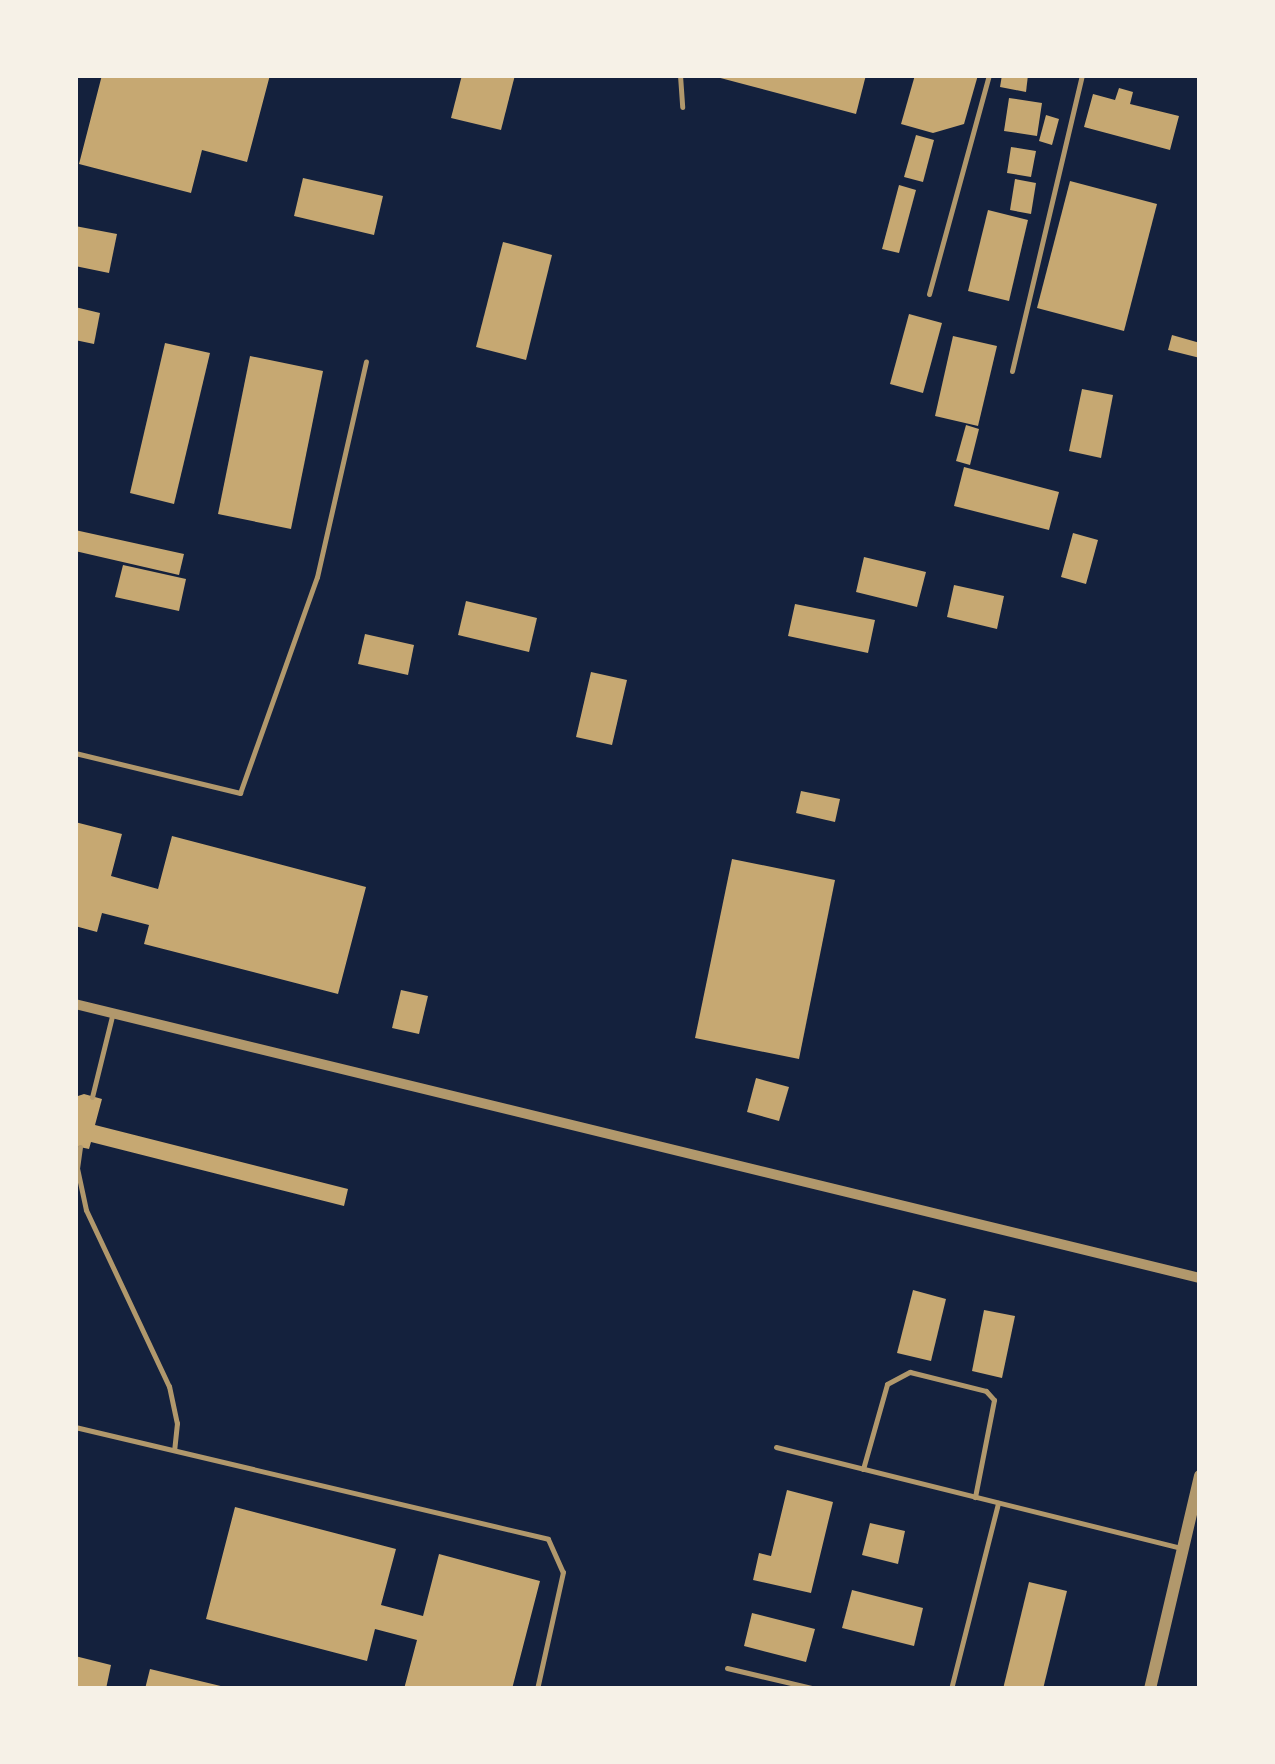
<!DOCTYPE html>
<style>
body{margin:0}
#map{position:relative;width:1275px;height:1764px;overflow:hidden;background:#14213d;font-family:Overpass,sans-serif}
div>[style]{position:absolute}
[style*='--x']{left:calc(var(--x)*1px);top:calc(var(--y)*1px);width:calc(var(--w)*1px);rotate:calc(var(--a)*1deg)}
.building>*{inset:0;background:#c6a872}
.service>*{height:5px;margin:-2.5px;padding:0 2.5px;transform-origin:2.5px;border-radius:2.5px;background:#b1986c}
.minor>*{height:10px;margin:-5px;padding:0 5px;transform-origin:5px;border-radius:5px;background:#b1986c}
.tertiary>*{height:12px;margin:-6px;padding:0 6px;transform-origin:6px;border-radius:6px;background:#b1986c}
span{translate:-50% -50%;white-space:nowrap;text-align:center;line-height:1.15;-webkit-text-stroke:8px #f6f1e7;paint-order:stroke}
.frame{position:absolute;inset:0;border:78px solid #f6f1e7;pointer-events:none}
</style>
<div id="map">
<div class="building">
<div style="clip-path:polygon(102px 75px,270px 75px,247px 162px,202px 150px,191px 193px,79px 164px)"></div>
<div style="clip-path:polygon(462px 75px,515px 75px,501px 130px,451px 118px)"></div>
<div style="clip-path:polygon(709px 75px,866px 75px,856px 114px)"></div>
<div style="clip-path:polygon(915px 75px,978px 75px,964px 124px,933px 133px,901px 124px)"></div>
<div style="clip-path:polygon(1002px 75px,1028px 75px,1026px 92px,1000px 87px)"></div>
<div style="clip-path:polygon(1119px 88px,1133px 92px,1130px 104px,1179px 116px,1170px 150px,1084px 127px,1093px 94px,1115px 100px)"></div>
<div style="clip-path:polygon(1009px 98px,1042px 103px,1037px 136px,1004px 131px)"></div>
<div style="clip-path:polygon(1046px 115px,1059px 119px,1052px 145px,1039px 141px)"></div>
<div style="clip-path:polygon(916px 135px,934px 140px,923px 182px,904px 177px)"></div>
<div style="clip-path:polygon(1011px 147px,1036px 151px,1031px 177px,1007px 173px)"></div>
<div style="clip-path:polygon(303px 178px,383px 196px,374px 235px,294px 216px)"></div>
<div style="clip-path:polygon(1015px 179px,1036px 183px,1031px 214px,1010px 210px)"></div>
<div style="clip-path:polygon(1070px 181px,1157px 204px,1124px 331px,1037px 308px)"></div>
<div style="clip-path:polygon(899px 185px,916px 190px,899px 253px,882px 249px)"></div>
<div style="clip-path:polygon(988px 210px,1028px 220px,1009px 301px,968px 291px)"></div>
<div style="clip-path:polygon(75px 226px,117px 234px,109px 273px,75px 266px)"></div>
<div style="clip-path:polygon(503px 242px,552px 255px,526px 360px,476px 347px)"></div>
<div style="clip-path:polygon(75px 307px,100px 313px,94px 344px,75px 340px)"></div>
<div style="clip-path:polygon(909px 314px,942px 323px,923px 393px,890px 384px)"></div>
<div style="clip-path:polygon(1172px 335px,1200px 343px,1200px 358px,1168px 350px)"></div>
<div style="clip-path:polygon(953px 336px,997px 346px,978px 426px,935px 416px)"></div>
<div style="clip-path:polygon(165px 343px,210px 353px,174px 504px,130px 493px)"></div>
<div style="clip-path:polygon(250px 356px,323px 371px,291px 529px,218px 514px)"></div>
<div style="clip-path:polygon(1082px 389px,1113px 395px,1101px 458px,1069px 451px)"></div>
<div style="clip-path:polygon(966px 425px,979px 429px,970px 465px,956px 461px)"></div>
<div style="clip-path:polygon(964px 467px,1059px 492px,1049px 530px,954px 506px)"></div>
<div style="clip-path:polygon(75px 530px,184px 554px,179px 575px,75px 551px)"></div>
<div style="clip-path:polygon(1073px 533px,1098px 540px,1086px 584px,1061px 577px)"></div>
<div style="clip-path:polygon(864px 557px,926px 572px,917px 607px,856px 592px)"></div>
<div style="clip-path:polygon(123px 565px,186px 579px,179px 611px,115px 597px)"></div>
<div style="clip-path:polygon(954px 585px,1004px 596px,997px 629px,947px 617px)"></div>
<div style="clip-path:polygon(466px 601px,537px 618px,529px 652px,458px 635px)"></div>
<div style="clip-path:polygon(795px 604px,875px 620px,868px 653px,788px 636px)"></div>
<div style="clip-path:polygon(365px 634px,414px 645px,408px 675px,358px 664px)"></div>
<div style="clip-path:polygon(591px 672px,627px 680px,612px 745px,576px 737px)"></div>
<div style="clip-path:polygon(801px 791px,840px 799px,835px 822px,796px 813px)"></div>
<div style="clip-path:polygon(75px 822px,122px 834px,111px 876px,158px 889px,172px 836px,366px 887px,338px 994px,144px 944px,149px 925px,102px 913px,97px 932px,75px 926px)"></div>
<div style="clip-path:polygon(732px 859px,835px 880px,799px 1059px,695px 1038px)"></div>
<div style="clip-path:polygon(401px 990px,428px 996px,419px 1034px,392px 1028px)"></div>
<div style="clip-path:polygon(756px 1078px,789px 1087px,779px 1121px,747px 1112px)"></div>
<div style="clip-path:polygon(84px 1094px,102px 1099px,95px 1125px,348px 1189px,344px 1206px,91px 1142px,89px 1149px,75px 1146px,75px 1097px)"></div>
<div style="clip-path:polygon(913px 1290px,946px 1299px,931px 1361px,897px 1353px)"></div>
<div style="clip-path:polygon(984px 1310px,1015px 1316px,1002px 1378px,972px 1371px)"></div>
<div style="clip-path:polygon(787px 1490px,833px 1502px,811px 1593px,753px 1580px,759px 1553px,771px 1556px)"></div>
<div style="clip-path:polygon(235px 1507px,396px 1549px,381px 1605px,423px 1616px,439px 1554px,540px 1581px,512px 1689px,404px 1689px,417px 1640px,375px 1629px,367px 1661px,206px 1619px)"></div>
<div style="clip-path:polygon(870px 1523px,905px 1531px,898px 1564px,862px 1555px)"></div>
<div style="clip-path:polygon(1029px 1582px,1067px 1591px,1043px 1689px,1003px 1689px)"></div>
<div style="clip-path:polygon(852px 1590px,923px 1608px,914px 1646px,842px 1628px)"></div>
<div style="clip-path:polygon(752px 1613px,815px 1629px,806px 1662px,744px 1646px)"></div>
<div style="clip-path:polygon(75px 1656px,111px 1665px,106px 1689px,75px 1689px)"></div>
<div style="clip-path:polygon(150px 1669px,229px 1688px,229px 1689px,145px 1689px)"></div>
</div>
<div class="service">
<div style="--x:680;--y:75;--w:32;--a:86"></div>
<div style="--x:929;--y:294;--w:227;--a:-74.7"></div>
<div style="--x:1012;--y:371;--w:304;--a:-76.7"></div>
<div style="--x:75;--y:753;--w:170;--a:13.6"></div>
<div style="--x:240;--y:793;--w:229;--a:-70.4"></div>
<div style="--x:317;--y:577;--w:221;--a:-77.2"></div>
<div style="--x:92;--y:1097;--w:83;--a:-76.1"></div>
<div style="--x:80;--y:1147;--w:21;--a:98"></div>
<div style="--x:77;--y:1168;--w:43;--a:77.9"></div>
<div style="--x:86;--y:1210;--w:195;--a:64.8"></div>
<div style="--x:169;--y:1386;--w:38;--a:78"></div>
<div style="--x:177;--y:1423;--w:27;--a:96"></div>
<div style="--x:75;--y:1427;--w:486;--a:13.3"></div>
<div style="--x:548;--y:1539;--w:36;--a:66"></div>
<div style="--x:563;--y:1572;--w:120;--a:102.5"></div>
<div style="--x:776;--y:1447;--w:416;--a:14"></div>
<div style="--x:863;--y:1469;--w:88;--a:-74.2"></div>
<div style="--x:887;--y:1384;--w:26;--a:-28"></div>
<div style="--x:910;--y:1372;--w:78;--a:14"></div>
<div style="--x:986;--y:1391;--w:12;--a:48"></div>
<div style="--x:994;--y:1400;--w:99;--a:101.1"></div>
<div style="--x:727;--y:1668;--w:91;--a:13.3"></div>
<div style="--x:951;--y:1689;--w:192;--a:-75.8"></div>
</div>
<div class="minor">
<div style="--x:75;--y:1004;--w:1158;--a:13.69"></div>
</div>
<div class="tertiary">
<div style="--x:1150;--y:1689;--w:219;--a:-76.8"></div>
</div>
<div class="frame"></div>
</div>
